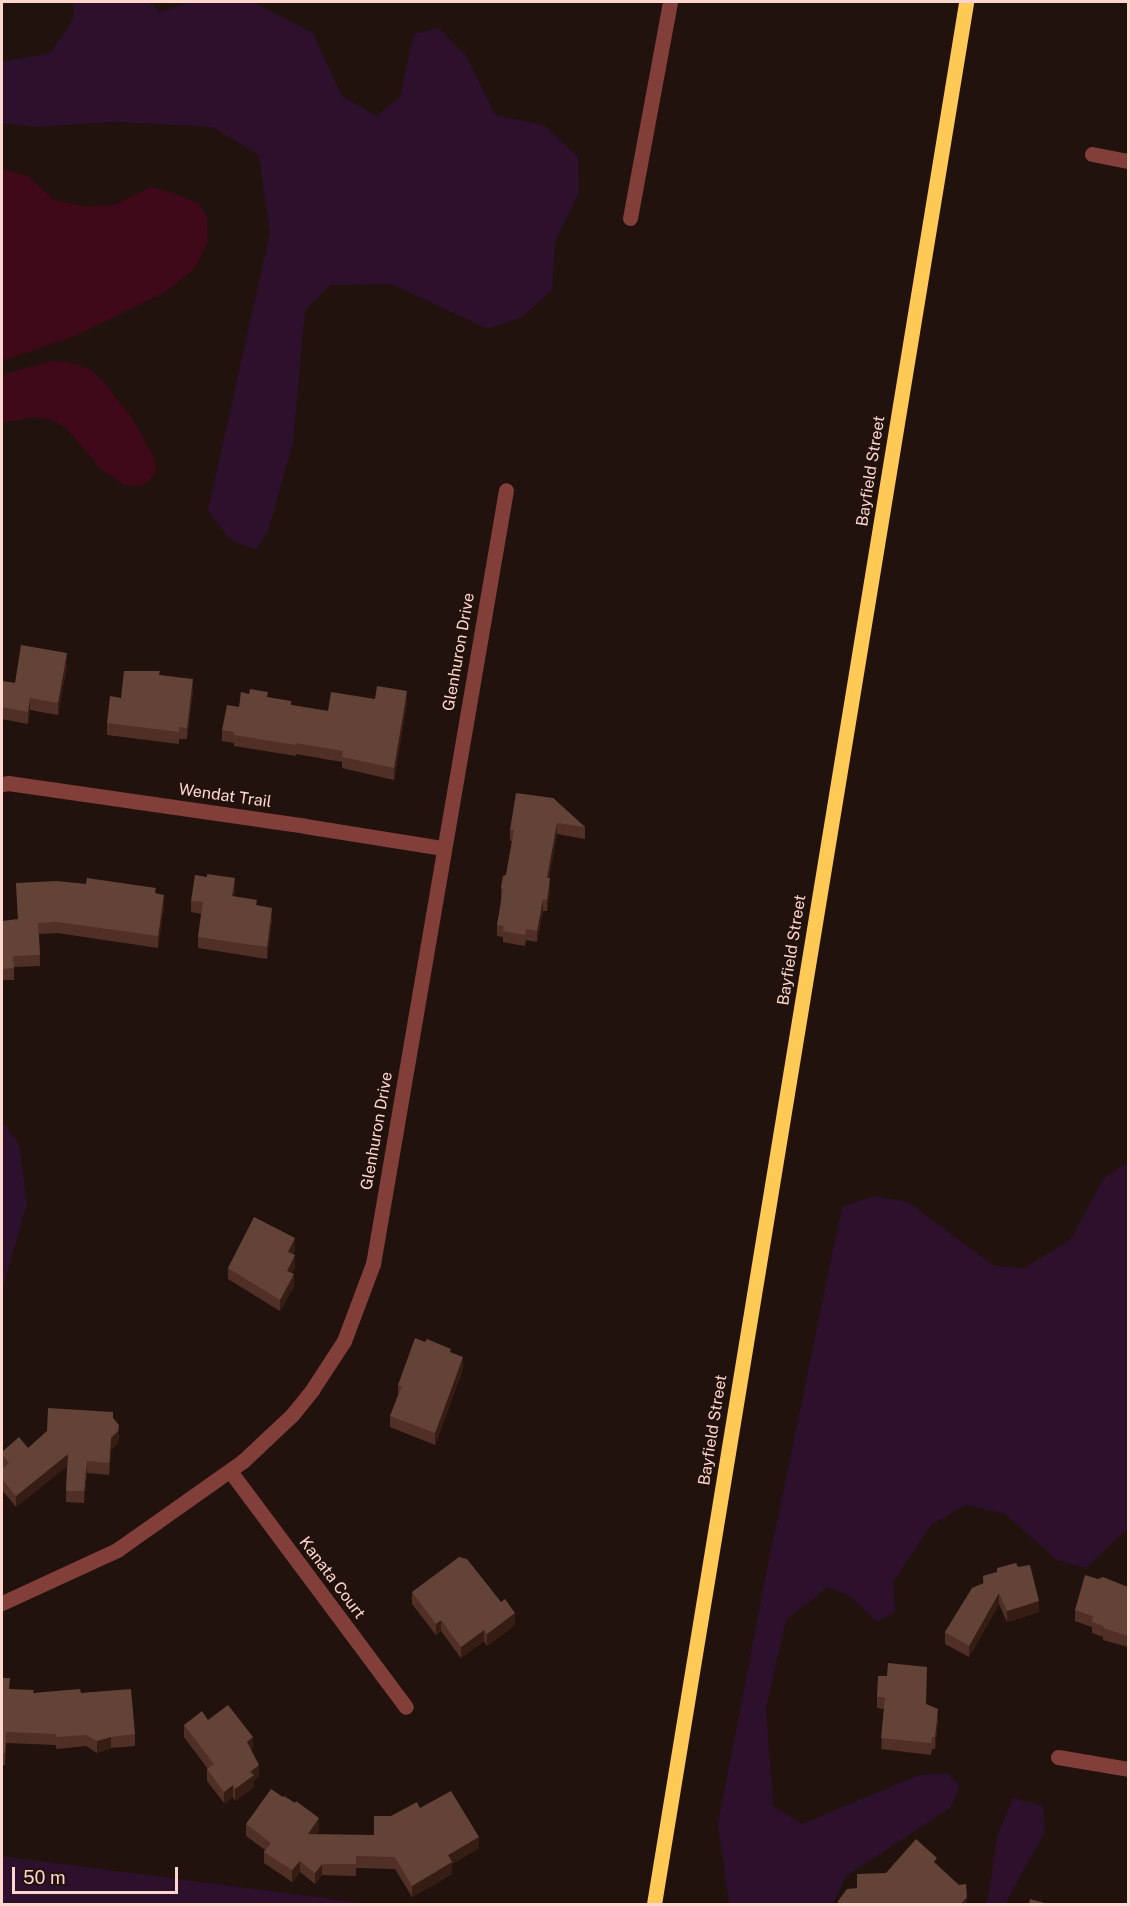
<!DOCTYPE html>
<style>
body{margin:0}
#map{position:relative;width:1130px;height:1906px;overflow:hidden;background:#22120d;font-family:"Public Sans",sans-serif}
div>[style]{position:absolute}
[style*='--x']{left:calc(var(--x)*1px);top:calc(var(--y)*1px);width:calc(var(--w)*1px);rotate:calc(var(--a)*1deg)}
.green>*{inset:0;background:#2c102c}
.water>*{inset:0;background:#3f091a}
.minor>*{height:15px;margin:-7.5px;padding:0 7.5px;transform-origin:7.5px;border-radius:7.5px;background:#823e38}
.major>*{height:15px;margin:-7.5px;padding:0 7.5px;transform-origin:7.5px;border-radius:7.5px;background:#ffc955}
.wall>*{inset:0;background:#503026}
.shaded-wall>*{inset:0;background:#361d14}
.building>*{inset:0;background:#634238}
span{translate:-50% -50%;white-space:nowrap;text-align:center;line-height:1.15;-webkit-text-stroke:4.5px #22120d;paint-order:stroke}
.street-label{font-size:16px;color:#ffd6ce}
.frame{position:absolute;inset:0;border:3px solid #ffd6ce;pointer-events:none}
.scale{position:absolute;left:12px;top:1867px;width:166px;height:27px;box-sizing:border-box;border:3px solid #ffd6ce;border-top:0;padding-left:8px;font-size:18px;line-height:21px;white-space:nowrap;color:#ffd6ce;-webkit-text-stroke:4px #22120d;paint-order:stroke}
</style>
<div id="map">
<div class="green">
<div style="clip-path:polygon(74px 2px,149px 2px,160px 12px,189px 2px,253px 2px,313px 33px,342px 96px,376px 116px,400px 97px,414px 34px,439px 28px,467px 57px,495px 115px,544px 125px,578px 157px,579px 192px,555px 242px,552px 290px,522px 317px,488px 329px,391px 284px,330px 285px,305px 310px,293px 442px,269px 529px,256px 550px,229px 539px,208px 510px,270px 233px,259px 155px,212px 127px,115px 122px,37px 127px,2px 123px,2px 58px,6px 61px,50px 53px,73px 20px)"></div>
<div style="clip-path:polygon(4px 1123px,19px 1144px,27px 1204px,2px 1290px,2px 1124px)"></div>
<div style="clip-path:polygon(1128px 1162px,1128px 1528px,1086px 1568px,1057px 1560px,1005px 1514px,966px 1505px,932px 1524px,893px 1582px,895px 1612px,877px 1622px,850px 1596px,828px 1587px,786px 1620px,766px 1708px,773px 1806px,802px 1824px,919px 1775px,947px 1773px,960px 1786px,950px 1808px,846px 1876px,833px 1904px,729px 1904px,718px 1824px,766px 1575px,842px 1207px,873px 1196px,908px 1202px,993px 1265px,1023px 1269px,1071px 1239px,1103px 1179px)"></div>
<div style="clip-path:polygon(1013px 1798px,1043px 1806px,1045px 1832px,1008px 1898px,1006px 1904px,984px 1904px,988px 1899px,997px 1837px)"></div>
<div style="clip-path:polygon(2px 1856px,370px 1904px,2px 1904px)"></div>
</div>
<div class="water">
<div style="clip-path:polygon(2px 169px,28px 176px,54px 200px,88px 207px,115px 205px,151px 187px,176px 194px,199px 204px,207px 216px,208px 242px,195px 268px,165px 292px,75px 336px,2px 361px)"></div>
<div style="clip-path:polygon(51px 361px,68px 362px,90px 369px,105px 383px,133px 420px,155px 459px,156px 472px,148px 482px,138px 486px,125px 485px,102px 470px,66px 428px,51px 419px,34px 417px,2px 423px,2px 375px)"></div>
</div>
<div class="minor">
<div style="--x:1092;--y:154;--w:37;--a:11"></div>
<div style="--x:630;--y:218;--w:220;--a:-79.5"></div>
<div style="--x:2;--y:784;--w:6;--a:-9"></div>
<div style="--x:8;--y:783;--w:300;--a:8.2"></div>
<div style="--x:305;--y:826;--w:140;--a:9.1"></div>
<div style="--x:230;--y:1471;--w:294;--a:53.3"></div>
<div style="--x:2;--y:1603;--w:127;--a:-24.7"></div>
<div style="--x:117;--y:1550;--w:154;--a:-35.2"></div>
<div style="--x:243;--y:1461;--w:67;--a:-43.2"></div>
<div style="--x:292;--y:1415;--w:32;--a:-51"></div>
<div style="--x:312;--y:1390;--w:59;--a:-56.9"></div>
<div style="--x:344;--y:1341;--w:82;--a:-69.4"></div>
<div style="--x:373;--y:1264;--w:785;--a:-80.25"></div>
<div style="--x:1058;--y:1757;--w:71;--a:9.7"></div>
</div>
<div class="major">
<div style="--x:654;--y:1904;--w:1927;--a:-80.68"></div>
</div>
<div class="wall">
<div style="clip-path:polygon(67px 665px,58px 715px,30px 710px,28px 724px,2px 719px,2px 681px,15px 683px)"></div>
<div style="clip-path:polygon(160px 675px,193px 691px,187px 739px,179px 739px,179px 744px,107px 735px,107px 723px,121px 698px)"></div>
<div style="clip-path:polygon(268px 697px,291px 705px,328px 711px,375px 699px,407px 702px,394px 780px,342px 768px,342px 762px,296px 754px,296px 756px,234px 746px,234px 743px,222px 741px,222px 730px,239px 707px)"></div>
<div style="clip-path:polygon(553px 798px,585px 827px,585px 839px,557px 834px,549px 878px,550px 890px,547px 911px,543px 911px,537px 942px,526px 940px,525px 946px,503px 942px,503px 937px,497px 936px,497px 925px,502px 899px,501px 899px,501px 887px,506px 875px,512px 841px,510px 841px,510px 830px)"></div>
<div style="clip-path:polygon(16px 883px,156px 894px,164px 906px,158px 948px,57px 933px,39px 934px,40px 966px,14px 967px,14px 980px,2px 980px,2px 921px,18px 920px)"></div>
<div style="clip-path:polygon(235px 889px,234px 896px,257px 905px,272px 919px,267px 959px,198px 948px,198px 937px,201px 914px,191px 912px,191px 901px)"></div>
<div style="clip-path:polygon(295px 1250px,292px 1254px,295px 1267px,291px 1273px,294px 1286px,280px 1311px,228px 1279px,228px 1268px)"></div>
<div style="clip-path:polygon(451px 1353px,463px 1369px,435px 1445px,390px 1427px,390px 1416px,398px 1395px,398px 1385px)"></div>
<div style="clip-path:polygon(113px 1418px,119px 1436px,118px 1443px,111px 1450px,109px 1475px,87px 1473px,84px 1503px,66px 1502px,67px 1466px,16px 1507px,2px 1490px,2px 1469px,3px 1467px,2px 1466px,2px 1452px,28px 1448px)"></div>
<div style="clip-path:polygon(997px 1568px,1039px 1612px,1007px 1622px,999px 1604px,969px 1657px,945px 1644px,945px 1632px,983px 1584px,983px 1576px,997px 1572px)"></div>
<div style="clip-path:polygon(1098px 1579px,1128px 1587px,1128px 1647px,1103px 1640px,1103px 1637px,1092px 1633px,1092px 1627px,1075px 1621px,1075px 1610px)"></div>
<div style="clip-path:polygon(412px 1592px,515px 1625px,487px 1646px,484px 1641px,461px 1658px,441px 1631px,436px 1635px,412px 1604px)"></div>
<div style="clip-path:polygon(2px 1678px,10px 1689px,33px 1693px,81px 1693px,135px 1734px,135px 1746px,111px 1748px,97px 1753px,86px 1746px,56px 1749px,56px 1745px,6px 1743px,5px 1765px,2px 1765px)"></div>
<div style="clip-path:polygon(877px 1697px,926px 1704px,938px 1720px,935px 1749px,932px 1749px,931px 1755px,881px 1749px,884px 1709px,877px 1708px)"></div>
<div style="clip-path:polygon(208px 1720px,253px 1749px,251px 1750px,259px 1776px,254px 1781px,254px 1787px,235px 1801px,233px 1797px,224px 1803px,207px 1781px,207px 1769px,208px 1769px,184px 1737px,184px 1725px)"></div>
<div style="clip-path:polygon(420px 1808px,479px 1848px,452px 1864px,452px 1874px,412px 1897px,395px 1869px,356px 1868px,356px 1876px,322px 1875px,315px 1884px,300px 1872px,292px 1882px,264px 1863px,264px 1852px,265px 1850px,246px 1836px,246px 1824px,319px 1830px,316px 1835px,374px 1835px,391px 1816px)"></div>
</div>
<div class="shaded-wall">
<div style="clip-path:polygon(67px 653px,67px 665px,58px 715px,58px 703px)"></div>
<div style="clip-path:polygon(193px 679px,193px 691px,187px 739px,187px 728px)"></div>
<div style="clip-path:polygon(407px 691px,407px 702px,394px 780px,394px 768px)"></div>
<div style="clip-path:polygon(30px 698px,30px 710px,28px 724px,28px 712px)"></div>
<div style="clip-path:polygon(557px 823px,557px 834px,547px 889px,547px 878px)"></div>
<div style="clip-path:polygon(235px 878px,235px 889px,232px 907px,232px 896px)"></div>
<div style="clip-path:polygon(550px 878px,550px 890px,547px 911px,547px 900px)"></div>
<div style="clip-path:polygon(164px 895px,164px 906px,158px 948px,158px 936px)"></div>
<div style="clip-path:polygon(543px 899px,543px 911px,537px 942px,537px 931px)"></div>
<div style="clip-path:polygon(272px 908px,272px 919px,267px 959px,267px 947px)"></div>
<div style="clip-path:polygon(295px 1238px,295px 1250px,288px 1263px,288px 1252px)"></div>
<div style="clip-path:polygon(295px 1255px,295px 1267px,287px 1282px,287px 1271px)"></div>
<div style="clip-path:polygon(294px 1274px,294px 1286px,280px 1311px,280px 1300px)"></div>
<div style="clip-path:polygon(463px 1357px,463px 1369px,435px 1445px,435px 1433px)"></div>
<div style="clip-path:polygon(119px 1425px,118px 1443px,111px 1450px,109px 1475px,111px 1438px)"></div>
<div style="clip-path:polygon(68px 1454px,68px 1466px,16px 1507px,16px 1496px)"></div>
<div style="clip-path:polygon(87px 1461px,87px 1473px,84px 1503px,84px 1491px)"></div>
<div style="clip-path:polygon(999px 1593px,999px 1604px,969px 1657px,969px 1646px)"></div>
<div style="clip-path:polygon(1039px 1601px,1039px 1612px,1007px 1622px,1007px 1611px)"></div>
<div style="clip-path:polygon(515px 1613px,515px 1625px,487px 1646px,487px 1634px)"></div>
<div style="clip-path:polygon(441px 1620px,441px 1631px,436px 1635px,436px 1624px)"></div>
<div style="clip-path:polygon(484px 1630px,484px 1641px,461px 1658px,461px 1647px)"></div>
<div style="clip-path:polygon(938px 1709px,938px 1720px,935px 1749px,935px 1737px)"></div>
<div style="clip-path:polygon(111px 1737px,111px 1748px,97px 1753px,97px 1741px)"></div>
<div style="clip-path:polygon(253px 1737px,253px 1749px,247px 1753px,247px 1742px)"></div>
<div style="clip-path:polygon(259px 1765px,259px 1776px,254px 1781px,254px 1787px,235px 1801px,235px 1789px,250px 1772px)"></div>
<div style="clip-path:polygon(233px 1785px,233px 1797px,224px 1803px,224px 1792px)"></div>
<div style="clip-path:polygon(319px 1818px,319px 1830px,308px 1846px,308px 1834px)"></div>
<div style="clip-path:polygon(479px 1837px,479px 1848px,452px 1864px,452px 1874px,412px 1897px,412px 1886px,448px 1855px)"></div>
<div style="clip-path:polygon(300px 1861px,300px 1872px,292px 1882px,292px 1870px)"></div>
<div style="clip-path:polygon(322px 1864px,322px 1875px,315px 1884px,315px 1873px)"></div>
<div style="clip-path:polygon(967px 1897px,967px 1905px,960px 1905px)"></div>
</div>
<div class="building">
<div style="clip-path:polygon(21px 645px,67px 653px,58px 703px,30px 698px,28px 712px,2px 707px,2px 681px,15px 683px)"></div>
<div style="clip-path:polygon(124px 671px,160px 671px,159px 675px,193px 679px,187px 728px,179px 727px,179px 732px,107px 723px,110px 696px,121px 698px)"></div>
<div style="clip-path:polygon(377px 686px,407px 691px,394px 768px,342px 757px,343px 751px,296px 743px,296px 745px,234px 735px,234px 732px,222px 730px,227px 705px,239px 707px,241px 692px,249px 694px,250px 689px,268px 692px,267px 697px,291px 701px,291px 705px,328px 711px,331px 692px,375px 699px)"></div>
<div style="clip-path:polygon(516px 793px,553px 798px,585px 827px,557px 823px,547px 878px,550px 878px,547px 900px,543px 899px,537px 931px,526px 929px,525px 935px,503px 931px,504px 926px,497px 925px,503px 889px,501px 887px,503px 876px,506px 875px,514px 830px,510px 830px)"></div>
<div style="clip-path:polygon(207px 874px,235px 878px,232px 896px,257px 900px,256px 905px,272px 908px,267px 947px,198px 937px,203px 902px,191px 901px,195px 875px,207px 877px)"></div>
<div style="clip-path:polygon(87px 878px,156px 888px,155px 893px,164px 895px,158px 936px,57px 922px,38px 923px,40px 955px,13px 956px,14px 968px,2px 969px,2px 921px,18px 919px,16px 883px,57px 881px,86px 884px)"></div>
<div style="clip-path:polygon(254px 1217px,295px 1238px,288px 1252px,295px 1255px,287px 1271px,294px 1274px,280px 1300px,228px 1268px)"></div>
<div style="clip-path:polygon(415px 1338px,425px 1342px,427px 1339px,451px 1349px,450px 1352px,463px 1357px,435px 1433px,390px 1416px,402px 1386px,398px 1385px)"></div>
<div style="clip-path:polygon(48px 1408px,113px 1412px,113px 1418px,119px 1425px,118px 1431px,111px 1438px,109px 1463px,87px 1461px,84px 1491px,66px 1491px,68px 1454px,16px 1496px,2px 1479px,2px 1469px,9px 1463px,2px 1454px,2px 1452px,19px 1437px,28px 1448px,47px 1431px)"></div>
<div style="clip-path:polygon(459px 1557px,467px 1559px,501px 1602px,505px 1599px,515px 1613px,487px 1634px,484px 1630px,461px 1647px,441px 1620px,436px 1624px,412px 1592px)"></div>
<div style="clip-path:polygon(1016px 1563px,1018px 1567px,1030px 1565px,1039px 1601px,1007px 1611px,999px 1593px,969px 1646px,945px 1632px,972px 1588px,984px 1583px,983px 1576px,997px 1572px,997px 1568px)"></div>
<div style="clip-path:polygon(1085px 1575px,1098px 1579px,1103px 1577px,1128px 1587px,1128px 1636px,1103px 1628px,1104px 1626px,1092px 1622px,1093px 1616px,1075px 1610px)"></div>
<div style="clip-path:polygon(888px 1663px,927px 1667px,926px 1704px,938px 1709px,935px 1737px,932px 1737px,931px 1743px,881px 1738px,885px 1698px,877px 1697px,878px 1676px,887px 1676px)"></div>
<div style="clip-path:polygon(2px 1678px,10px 1678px,9px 1689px,34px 1690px,33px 1693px,80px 1689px,81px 1693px,131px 1689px,135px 1734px,111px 1737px,97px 1741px,86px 1735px,56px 1737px,56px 1734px,6px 1732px,5px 1753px,2px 1753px)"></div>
<div style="clip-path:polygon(228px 1705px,253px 1737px,247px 1742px,259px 1765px,250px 1772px,254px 1775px,235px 1789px,233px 1785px,224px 1792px,207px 1769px,214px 1764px,184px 1725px,202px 1711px,208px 1720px)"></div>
<div style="clip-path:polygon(271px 1789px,283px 1797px,284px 1796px,295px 1803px,296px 1801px,319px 1818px,308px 1834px,374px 1835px,374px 1816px,391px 1816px,417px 1802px,420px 1808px,451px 1791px,479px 1837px,448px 1855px,452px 1862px,412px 1886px,395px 1857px,356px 1856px,356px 1864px,322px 1864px,315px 1873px,300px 1861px,292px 1870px,264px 1852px,271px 1843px,246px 1824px)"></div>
<div style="clip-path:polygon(916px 1839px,937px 1858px,934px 1862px,959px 1885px,966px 1884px,967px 1897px,960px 1905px,838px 1905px,838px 1901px,847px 1889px,857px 1888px,857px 1874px,886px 1873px)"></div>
<div style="clip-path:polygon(1030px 1899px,1052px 1905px,1029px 1905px)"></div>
</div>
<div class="street-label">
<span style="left:871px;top:471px;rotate:-81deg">Bayfield Street</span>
<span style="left:459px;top:652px;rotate:-80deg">Glenhuron Drive</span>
<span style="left:225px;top:796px;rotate:8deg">Wendat Trail</span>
<span style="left:792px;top:950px;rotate:-81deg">Bayfield Street</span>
<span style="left:377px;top:1131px;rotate:-80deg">Glenhuron Drive</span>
<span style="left:713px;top:1430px;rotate:-81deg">Bayfield Street</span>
<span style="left:332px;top:1578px;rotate:53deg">Kanata Court</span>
</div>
<div class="frame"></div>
<div class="scale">50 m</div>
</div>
